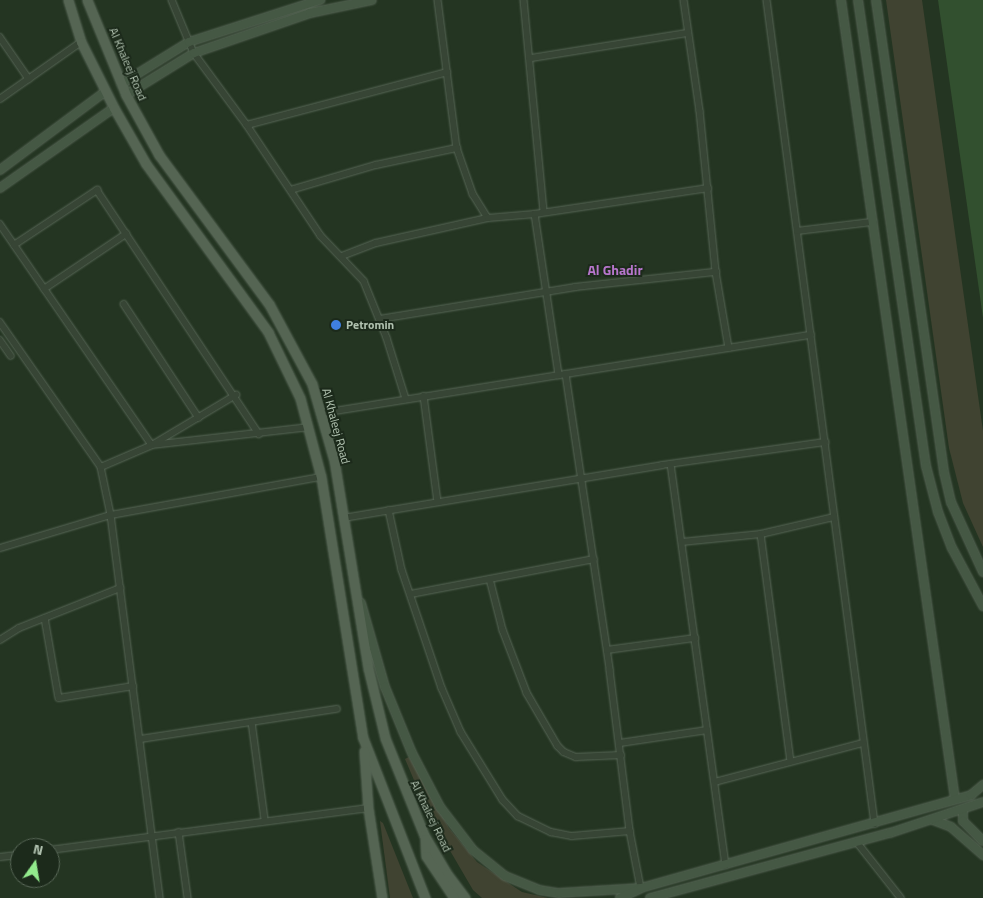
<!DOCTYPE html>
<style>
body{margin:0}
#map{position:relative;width:983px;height:898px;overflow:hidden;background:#243522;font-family:"Titillium Web",sans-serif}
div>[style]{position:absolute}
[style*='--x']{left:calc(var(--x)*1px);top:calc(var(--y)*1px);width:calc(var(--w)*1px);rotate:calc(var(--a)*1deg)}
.green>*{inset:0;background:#404331}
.water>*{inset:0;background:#32502f}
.roads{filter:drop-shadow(0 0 1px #576656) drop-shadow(0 0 1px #576656)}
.street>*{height:5.5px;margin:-2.75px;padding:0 2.75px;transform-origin:2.75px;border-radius:2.75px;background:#374535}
.secondary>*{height:8px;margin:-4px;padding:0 4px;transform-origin:4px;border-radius:4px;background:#455844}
.primary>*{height:9px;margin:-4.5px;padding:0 4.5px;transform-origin:4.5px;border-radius:4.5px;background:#556553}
.dots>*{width:14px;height:14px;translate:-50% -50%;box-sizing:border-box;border:2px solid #1c2a1b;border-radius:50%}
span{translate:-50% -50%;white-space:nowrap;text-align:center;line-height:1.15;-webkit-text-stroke:4px #1c2a1b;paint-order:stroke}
.street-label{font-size:12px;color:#b1c2b0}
.poi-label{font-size:12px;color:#b1c2b0;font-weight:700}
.left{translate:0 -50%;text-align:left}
.neighbourhood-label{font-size:14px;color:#b776cc;font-weight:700}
.north{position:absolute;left:10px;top:838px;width:50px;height:50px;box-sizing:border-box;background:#1c2a1b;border:1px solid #586757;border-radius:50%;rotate:13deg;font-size:14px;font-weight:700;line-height:20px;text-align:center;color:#b1c2b0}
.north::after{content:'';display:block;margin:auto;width:18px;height:22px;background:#92eb8c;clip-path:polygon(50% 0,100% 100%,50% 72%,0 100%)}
</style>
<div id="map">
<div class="green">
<div style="clip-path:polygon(886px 0,922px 0,983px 431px,983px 547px,963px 503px,949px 448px)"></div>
<div style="clip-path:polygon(409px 757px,449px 828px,477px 862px,522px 892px,548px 898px,482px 898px,473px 890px,428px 813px,405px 759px)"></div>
<div style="clip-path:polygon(380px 821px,383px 823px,413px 898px,390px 898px)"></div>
</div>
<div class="water">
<div style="clip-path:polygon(938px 0,983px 0,983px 318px)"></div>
</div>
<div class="roads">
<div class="street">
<div style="--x:172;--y:0;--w:57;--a:67.5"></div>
<div style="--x:194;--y:53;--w:89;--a:53.6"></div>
<div style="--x:247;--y:125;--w:133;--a:56.3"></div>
<div style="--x:321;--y:236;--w:62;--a:46.3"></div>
<div style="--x:364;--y:281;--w:61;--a:68"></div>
<div style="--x:387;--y:338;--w:64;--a:72.7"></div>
<div style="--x:438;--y:0;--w:149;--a:82.7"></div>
<div style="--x:457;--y:148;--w:49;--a:70.8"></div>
<div style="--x:473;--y:194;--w:28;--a:58"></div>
<div style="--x:524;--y:0;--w:213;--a:84.6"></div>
<div style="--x:684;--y:0;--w:112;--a:81.8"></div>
<div style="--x:700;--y:111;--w:162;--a:84.3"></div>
<div style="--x:716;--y:272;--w:77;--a:80.3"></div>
<div style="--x:767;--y:0;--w:831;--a:82.53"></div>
<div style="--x:0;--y:37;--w:51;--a:55.4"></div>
<div style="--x:531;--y:58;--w:158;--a:-9.1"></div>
<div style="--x:0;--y:99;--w:99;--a:-35.1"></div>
<div style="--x:247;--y:125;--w:207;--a:-14.8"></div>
<div style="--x:291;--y:190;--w:89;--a:-16.4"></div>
<div style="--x:376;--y:165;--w:83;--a:-11.9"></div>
<div style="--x:535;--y:214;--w:163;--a:81.5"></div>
<div style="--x:0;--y:224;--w:268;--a:55.5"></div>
<div style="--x:152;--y:445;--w:98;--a:-30.8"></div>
<div style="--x:797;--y:231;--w:77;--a:-6.8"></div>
<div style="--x:14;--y:245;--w:100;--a:-33.5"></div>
<div style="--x:97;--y:190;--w:293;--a:56.4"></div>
<div style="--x:342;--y:256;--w:36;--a:-21"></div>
<div style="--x:376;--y:243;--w:115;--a:-12.6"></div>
<div style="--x:488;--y:218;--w:47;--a:-4.9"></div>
<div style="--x:535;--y:214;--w:175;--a:-8.5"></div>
<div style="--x:44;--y:289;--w:99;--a:-33.9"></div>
<div style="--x:124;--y:304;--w:136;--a:56.7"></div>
<div style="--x:380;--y:319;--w:198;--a:-9.3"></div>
<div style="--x:575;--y:287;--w:142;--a:-6.1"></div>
<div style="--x:0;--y:322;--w:177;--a:55.1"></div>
<div style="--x:101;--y:467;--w:49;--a:78.2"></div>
<div style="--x:111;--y:515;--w:386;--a:82.7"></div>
<div style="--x:0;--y:340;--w:19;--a:55"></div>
<div style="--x:566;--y:374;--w:299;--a:81.5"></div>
<div style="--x:610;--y:670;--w:162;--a:82.9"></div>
<div style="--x:630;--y:831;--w:58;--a:79.1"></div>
<div style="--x:424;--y:396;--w:107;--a:82.5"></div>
<div style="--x:322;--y:413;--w:495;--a:-9.1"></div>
<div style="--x:671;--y:464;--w:405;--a:82.2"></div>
<div style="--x:101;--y:467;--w:56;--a:-23.3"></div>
<div style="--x:152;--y:445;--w:158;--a:-6.5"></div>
<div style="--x:389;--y:510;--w:61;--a:77.8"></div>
<div style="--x:402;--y:570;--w:125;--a:71.3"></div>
<div style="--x:442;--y:688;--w:48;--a:66.6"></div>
<div style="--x:461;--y:732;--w:80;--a:58.3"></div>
<div style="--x:503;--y:800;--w:22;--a:47"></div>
<div style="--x:518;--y:816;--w:37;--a:26"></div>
<div style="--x:551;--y:832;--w:21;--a:11"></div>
<div style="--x:572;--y:836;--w:58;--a:-4.9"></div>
<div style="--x:343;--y:518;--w:323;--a:-9.4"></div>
<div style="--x:662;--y:465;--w:165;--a:-8"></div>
<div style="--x:761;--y:534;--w:75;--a:-13.1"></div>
<div style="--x:682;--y:542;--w:79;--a:-5.8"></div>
<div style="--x:761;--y:534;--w:229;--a:82.5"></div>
<div style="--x:0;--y:548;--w:116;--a:-16.6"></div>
<div style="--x:111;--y:515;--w:213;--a:-10.3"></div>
<div style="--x:490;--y:579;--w:53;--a:75.7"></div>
<div style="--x:503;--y:630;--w:67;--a:69.1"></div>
<div style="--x:527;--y:693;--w:61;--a:59.7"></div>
<div style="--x:558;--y:746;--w:8;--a:45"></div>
<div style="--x:564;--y:752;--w:13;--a:23"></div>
<div style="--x:576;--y:757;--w:45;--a:-2.5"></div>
<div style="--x:411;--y:594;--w:186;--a:-10.8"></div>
<div style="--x:45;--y:618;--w:81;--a:80.1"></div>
<div style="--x:59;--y:698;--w:75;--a:-9.2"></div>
<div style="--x:0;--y:640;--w:22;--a:-32"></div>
<div style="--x:19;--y:628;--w:109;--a:-21.6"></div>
<div style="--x:607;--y:650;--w:89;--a:-7.8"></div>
<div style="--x:252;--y:722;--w:99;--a:82.4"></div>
<div style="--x:140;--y:739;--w:199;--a:-8.7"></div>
<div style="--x:620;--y:743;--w:88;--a:-8.5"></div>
<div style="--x:715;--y:782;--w:153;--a:-14.8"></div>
<div style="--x:179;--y:832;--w:67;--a:82.2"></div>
<div style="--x:857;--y:842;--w:71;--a:51.8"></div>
<div style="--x:50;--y:850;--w:321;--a:-7.5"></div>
<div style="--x:0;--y:857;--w:20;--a:-6"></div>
</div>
<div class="secondary">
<div style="--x:841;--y:0;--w:807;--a:81.88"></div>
<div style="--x:858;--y:0;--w:471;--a:81.7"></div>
<div style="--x:926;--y:466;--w:48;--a:75.4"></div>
<div style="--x:938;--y:512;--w:39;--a:69"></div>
<div style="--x:952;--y:548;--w:66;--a:61.9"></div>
<div style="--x:876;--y:0;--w:477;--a:81.8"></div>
<div style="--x:944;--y:472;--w:31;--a:77"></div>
<div style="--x:951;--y:502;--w:77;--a:65.4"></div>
<div style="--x:121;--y:84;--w:80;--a:-31.7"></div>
<div style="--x:189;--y:42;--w:138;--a:-17.8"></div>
<div style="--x:126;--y:95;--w:80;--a:-31.7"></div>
<div style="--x:194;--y:53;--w:123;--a:-19"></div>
<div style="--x:310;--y:13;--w:63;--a:-11.8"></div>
<div style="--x:0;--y:170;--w:132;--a:-36.7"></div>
<div style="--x:0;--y:188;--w:139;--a:-35.1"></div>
<div style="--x:361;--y:603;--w:87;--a:74.1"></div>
<div style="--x:385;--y:687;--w:71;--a:67.8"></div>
<div style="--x:412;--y:753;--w:61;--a:62.6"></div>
<div style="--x:440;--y:807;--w:54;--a:52.5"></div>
<div style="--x:473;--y:850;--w:41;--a:39.1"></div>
<div style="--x:505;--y:876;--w:37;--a:22"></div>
<div style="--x:539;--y:890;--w:20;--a:9"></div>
<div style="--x:559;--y:893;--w:82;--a:-3.5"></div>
<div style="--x:963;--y:810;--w:11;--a:90"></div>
<div style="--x:963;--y:821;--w:28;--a:45"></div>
<div style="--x:933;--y:820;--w:19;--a:21"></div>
<div style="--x:951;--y:827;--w:43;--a:41.2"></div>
<div style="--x:620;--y:898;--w:23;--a:-25"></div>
<div style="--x:641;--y:888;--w:343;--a:-15.7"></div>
<div style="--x:971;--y:795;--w:16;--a:-40"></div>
<div style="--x:650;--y:898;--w:249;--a:-15.2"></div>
<div style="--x:890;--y:833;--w:98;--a:-18.4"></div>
</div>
<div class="primary">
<div style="--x:68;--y:0;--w:44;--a:72.8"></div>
<div style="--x:81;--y:42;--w:74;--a:63.4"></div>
<div style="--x:114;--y:108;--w:64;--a:60.3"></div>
<div style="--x:146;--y:164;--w:208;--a:54"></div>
<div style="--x:268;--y:332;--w:73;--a:64.1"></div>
<div style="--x:300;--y:398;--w:82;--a:75.1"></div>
<div style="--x:321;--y:477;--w:264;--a:80.9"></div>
<div style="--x:363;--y:738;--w:172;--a:68.8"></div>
<div style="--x:87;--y:0;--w:103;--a:67.7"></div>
<div style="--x:126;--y:95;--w:68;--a:61.2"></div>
<div style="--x:159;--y:155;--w:185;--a:53.6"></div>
<div style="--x:269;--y:304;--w:91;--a:61.7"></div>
<div style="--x:312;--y:384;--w:79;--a:73.9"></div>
<div style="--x:334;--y:460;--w:211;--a:80.7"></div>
<div style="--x:368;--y:668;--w:72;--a:76.3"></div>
<div style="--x:385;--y:738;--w:105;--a:68.1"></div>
<div style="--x:424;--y:835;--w:45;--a:59.5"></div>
<div style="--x:447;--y:874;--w:30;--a:53"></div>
<div style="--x:364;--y:751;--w:57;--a:86"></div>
<div style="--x:368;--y:808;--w:91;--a:81.2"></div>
<div style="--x:425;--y:839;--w:17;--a:87"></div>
<div style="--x:426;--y:856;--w:50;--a:56.3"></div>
</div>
</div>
<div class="dots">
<div style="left:336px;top:325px;background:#3f7fe0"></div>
</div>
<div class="street-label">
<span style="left:128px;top:64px;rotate:67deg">Al Khaleej Road</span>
<span style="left:336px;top:426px;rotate:75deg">Al Khaleej Road</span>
<span style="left:431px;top:816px;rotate:64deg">Al Khaleej Road</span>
</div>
<div class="poi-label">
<span class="left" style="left:346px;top:325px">Petromin</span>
</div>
<div class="neighbourhood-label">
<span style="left:615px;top:270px">Al Ghadir</span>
</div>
<div class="north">N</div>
</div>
